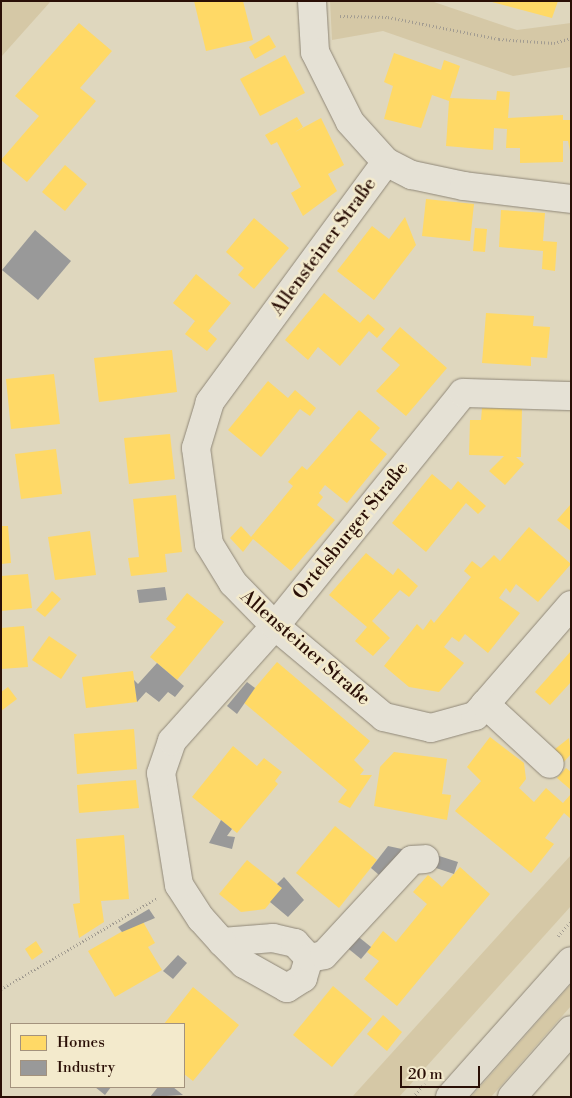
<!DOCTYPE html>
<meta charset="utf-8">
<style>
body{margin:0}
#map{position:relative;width:572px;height:1098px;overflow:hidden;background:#dfd7be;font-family:"Libre Bodoni",serif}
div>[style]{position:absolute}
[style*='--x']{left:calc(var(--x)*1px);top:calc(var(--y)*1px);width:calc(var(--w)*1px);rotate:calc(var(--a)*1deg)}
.green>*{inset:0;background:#d5c8a6}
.homes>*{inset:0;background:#ffd966}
.industry>*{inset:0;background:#999}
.path>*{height:3px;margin-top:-1.5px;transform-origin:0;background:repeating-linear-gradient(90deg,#a29c91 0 1px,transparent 0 3.5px)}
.roads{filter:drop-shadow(0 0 1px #8f8778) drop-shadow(0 0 1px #8f8778)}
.minor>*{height:28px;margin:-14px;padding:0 14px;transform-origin:14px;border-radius:14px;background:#e5e1d5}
.major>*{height:28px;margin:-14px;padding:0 14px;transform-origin:14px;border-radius:14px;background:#e1dcce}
span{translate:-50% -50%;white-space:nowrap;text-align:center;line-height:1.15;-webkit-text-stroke:5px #f3eacc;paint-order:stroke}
.street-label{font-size:19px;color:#2a0f06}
.frame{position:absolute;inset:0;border:2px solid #2a0f06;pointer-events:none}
.legend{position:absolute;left:10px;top:1023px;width:175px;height:65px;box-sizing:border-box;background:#f3eacc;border:1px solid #a3927d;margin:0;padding:6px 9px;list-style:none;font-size:15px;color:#2a0f06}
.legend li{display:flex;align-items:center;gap:10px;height:25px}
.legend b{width:25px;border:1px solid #a3927d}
.scale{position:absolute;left:400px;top:1066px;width:80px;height:22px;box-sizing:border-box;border:2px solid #2a0f06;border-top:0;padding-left:6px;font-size:15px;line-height:18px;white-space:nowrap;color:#2a0f06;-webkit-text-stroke:4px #f3eacc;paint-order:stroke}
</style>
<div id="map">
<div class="green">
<div style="clip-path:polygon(1px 1px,51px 1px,1px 57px)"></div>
<div style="clip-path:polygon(330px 1px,431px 1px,517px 30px,571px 23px,571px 67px,513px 76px,383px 31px,332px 40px)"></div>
<div style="clip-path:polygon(571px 855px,571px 906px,399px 1097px,352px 1097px)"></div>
<div style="clip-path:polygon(571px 984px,571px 1006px,491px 1097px,471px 1097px)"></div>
</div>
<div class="homes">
<div style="clip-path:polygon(194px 1px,243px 1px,253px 40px,206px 51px)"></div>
<div style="clip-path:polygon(558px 1px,552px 18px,492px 2px,492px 1px)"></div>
<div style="clip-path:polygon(79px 23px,112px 51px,80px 88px,96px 101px,27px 182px,1px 160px,39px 116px,15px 96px)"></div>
<div style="clip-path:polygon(269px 35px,276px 47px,255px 59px,249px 47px)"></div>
<div style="clip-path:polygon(394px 53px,441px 70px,444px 60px,460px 66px,450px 98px,496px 100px,497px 91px,510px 92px,508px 118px,563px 115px,563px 120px,571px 120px,571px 156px,568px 141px,563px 141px,563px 162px,520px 163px,520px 148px,506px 148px,507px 129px,494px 128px,493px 150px,446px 146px,449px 101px,432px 95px,421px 128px,384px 119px,393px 86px,384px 82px)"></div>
<div style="clip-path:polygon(285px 55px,305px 93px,260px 116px,240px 79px)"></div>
<div style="clip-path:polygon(297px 117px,303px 127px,295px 132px,321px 118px,344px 165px,328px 174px,337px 191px,303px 216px,291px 193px,301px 187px,277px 142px,271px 145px,265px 135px)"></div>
<div style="clip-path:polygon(65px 165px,87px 184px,65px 211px,42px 192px)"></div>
<div style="clip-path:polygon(426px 199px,474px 204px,470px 241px,422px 236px)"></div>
<div style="clip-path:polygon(501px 210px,545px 213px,543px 241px,557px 242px,555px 271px,542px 269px,543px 251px,499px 247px)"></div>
<div style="clip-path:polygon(405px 217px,416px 245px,374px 300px,337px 271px,372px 226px,389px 239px)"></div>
<div style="clip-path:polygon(254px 218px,289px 248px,254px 289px,238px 275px,244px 268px,226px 252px)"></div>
<div style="clip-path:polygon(475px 228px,487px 229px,485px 252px,473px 251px)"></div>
<div style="clip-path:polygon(196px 274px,231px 303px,208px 331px,217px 339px,207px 351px,185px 334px,195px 321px,173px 303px)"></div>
<div style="clip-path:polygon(324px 293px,360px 323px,368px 314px,385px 329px,377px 338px,369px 331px,340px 366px,318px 347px,308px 360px,285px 340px)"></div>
<div style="clip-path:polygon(486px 313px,534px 316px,533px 326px,550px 327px,547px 358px,531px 357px,531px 366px,482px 363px)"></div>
<div style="clip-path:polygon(400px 327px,447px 368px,406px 416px,376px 391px,400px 365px,381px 349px)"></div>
<div style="clip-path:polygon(172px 350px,177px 392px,99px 402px,94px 358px)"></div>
<div style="clip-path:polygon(54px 374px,60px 424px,11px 429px,6px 379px)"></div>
<div style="clip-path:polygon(268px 381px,288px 398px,295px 390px,316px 408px,310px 416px,300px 409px,261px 457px,228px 430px)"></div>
<div style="clip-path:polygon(482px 408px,522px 409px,521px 457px,516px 457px,524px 464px,505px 485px,489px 471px,504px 456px,469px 455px,470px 420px,481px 420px)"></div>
<div style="clip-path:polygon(359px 410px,380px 428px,370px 440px,387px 454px,347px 503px,325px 485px,319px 493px,323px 497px,317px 505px,335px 520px,291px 571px,253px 539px,243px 552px,230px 538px,241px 526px,251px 537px,293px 486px,288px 482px,302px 466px,307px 470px)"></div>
<div style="clip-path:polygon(170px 434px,175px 479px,129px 484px,124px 438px)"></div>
<div style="clip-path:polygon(56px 449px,62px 494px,21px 499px,15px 454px)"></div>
<div style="clip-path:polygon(432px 474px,451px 490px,458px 481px,486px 506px,478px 514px,466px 503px,426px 552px,392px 523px)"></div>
<div style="clip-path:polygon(176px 495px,182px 552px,165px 554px,167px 572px,131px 576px,128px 558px,139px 557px,133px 499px)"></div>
<div style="clip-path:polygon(571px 504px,571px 531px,557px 520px)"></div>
<div style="clip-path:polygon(1px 526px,8px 526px,11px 563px,1px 564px)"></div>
<div style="clip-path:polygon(529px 527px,571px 564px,538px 602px,516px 584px,510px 593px,506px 588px,499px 598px,520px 613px,488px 653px,465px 634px,459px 642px,452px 637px,444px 647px,464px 663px,439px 692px,409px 687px,384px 666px,417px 624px,423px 630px,431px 619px,434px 623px,471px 577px,464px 571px,472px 561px,481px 568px,494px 555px,500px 561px)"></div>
<div style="clip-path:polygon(90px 531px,96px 575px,55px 580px,48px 537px)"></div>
<div style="clip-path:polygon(366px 553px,393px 575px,398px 568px,418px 586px,409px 597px,400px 590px,372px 621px,390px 638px,373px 656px,355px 641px,367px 627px,329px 595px)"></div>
<div style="clip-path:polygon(28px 574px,32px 608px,1px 611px,1px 576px)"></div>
<div style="clip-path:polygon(52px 591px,61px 599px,45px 617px,36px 610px)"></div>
<div style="clip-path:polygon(187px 593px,224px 622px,177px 680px,150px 657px,176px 627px,166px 619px)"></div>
<div style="clip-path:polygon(24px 626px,28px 667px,1px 669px,1px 628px)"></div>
<div style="clip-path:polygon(49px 636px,77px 655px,61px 679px,32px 660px)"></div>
<div style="clip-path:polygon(571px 651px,571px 682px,550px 705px,535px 692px)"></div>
<div style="clip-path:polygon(277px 662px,370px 741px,354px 760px,364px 770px,360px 775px,372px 775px,350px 808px,338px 802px,347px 790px,243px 702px)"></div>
<div style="clip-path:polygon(133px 671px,137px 702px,86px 708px,82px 677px)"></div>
<div style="clip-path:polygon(8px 687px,17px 699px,1px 711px,1px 692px)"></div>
<div style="clip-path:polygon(134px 729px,137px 769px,77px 774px,74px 734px)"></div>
<div style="clip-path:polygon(490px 737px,524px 763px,526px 779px,519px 788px,534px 802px,546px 788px,563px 803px,571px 794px,571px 819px,564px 813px,545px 838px,554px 844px,531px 873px,455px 811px,481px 781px,467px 767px)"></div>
<div style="clip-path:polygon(569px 738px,571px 754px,562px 764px,550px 753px)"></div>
<div style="clip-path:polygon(233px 746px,257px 766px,264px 758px,282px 772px,275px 781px,278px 784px,237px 833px,192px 797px)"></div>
<div style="clip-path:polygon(394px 752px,447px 759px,442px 794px,451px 795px,447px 820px,374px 806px,380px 767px)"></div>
<div style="clip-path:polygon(566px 768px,571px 772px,571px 790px,557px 778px)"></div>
<div style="clip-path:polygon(136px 780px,139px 808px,79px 813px,77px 785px)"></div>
<div style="clip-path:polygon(335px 826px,377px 860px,339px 908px,296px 873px)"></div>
<div style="clip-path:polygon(124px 835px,129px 899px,101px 901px,104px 922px,79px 938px,73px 904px,80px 903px,76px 839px)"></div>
<div style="clip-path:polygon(247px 860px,282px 888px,265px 909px,241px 912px,219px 894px)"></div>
<div style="clip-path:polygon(460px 867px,490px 894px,397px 1006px,364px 979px,379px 961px,367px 952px,383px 931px,396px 942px,427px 904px,413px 892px,428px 875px,442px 887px)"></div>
<div style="clip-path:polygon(142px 920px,155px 943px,148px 947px,162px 970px,115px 997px,88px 951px)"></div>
<div style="clip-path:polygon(36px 941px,43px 952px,32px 960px,25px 949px)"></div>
<div style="clip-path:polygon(333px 986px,372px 1019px,332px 1067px,293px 1035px)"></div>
<div style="clip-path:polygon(193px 987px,239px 1025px,193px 1081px,184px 1074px,184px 1024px,164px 1024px)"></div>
<div style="clip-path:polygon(383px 1015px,402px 1032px,387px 1051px,367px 1034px)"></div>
</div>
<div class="industry">
<div style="clip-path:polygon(35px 230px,71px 261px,38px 300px,2px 270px)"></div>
<div style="clip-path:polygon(165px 587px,167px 600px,139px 603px,137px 590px)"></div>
<div style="clip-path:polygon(157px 663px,184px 686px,175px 697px,168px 692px,159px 702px,146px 692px,137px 702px,134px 680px,138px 684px)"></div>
<div style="clip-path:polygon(247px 682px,255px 688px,237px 714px,227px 706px)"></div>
<div style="clip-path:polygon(221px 820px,232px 829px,227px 836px,235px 837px,232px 849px,209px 843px)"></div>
<div style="clip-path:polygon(388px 846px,411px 851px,386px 881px,371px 868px)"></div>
<div style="clip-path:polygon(436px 855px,458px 862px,454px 874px,433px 867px)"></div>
<div style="clip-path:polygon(284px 877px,304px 900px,288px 917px,270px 902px,282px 888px,277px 884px)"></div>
<div style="clip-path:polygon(149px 909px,155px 918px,122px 932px,118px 927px)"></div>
<div style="clip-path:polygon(355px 934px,371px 947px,361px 959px,345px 946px)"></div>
<div style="clip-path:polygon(178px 955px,187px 963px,173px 979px,163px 971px)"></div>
<div style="clip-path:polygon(95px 1087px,111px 1087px,105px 1095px)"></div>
<div style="clip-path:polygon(158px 1087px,173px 1087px,183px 1095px,150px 1097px)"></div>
</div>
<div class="path">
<div style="--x:340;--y:16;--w:48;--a:1.2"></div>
<div style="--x:388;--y:17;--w:113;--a:11.2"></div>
<div style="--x:499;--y:39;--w:55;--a:4.2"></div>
<div style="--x:554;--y:43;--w:18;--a:-16"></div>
<div style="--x:558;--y:936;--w:20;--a:-49"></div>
<div style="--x:1;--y:989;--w:181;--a:-30.3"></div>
<div style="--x:413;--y:1097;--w:18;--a:-49"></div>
</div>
<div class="roads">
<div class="minor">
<div style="--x:312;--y:1;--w:51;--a:86.6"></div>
<div style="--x:315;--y:52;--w:78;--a:63.4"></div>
<div style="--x:350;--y:122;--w:54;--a:48"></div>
<div style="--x:386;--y:162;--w:29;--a:27"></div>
<div style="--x:412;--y:175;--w:53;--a:11.9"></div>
<div style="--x:464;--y:186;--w:108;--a:6.9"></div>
<div style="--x:386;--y:162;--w:298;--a:126.3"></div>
<div style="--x:210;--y:402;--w:48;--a:106.9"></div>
<div style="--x:196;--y:448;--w:97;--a:82.3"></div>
<div style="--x:209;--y:544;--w:46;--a:58.4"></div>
<div style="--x:233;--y:583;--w:60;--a:45.7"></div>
<div style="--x:275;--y:626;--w:142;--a:39.9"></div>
<div style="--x:384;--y:717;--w:48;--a:13.2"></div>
<div style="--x:431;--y:728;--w:46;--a:-15.3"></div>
<div style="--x:475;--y:716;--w:147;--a:-49.1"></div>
<div style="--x:485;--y:704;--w:88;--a:42.7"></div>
<div style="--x:222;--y:942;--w:51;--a:-4.5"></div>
<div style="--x:273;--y:938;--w:23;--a:13"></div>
<div style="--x:295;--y:943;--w:21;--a:47"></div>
<div style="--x:309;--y:958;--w:21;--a:107"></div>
<div style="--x:303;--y:978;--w:19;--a:148"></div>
<div style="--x:287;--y:988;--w:49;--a:-150.8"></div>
<div style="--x:244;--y:964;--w:31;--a:-135"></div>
<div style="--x:222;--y:942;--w:31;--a:-132"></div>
<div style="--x:201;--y:919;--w:40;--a:-122.9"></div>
<div style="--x:179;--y:885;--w:113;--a:-99.1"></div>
<div style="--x:161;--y:773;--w:34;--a:-71"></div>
<div style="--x:172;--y:741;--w:154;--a:-48.2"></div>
<div style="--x:275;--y:626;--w:299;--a:-51.1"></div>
<div style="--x:463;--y:393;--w:108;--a:1.6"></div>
<div style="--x:309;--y:958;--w:15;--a:-11"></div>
<div style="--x:324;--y:955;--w:129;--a:-47.2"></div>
<div style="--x:412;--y:860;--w:13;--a:-4"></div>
</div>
<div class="major">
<div style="--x:450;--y:1097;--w:182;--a:-48.3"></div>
<div style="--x:512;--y:1097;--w:89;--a:-48.6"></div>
</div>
</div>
<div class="street-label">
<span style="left:324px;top:247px;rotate:-54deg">Allensteiner Straße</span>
<span style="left:351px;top:531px;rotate:-51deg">Ortelsburger Straße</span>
<span style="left:305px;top:648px;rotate:41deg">Allensteiner Straße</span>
</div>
<div class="frame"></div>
<ul class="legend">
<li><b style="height:14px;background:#ffd966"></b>Homes</li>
<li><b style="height:14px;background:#999"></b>Industry</li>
</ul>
<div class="scale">20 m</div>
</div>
